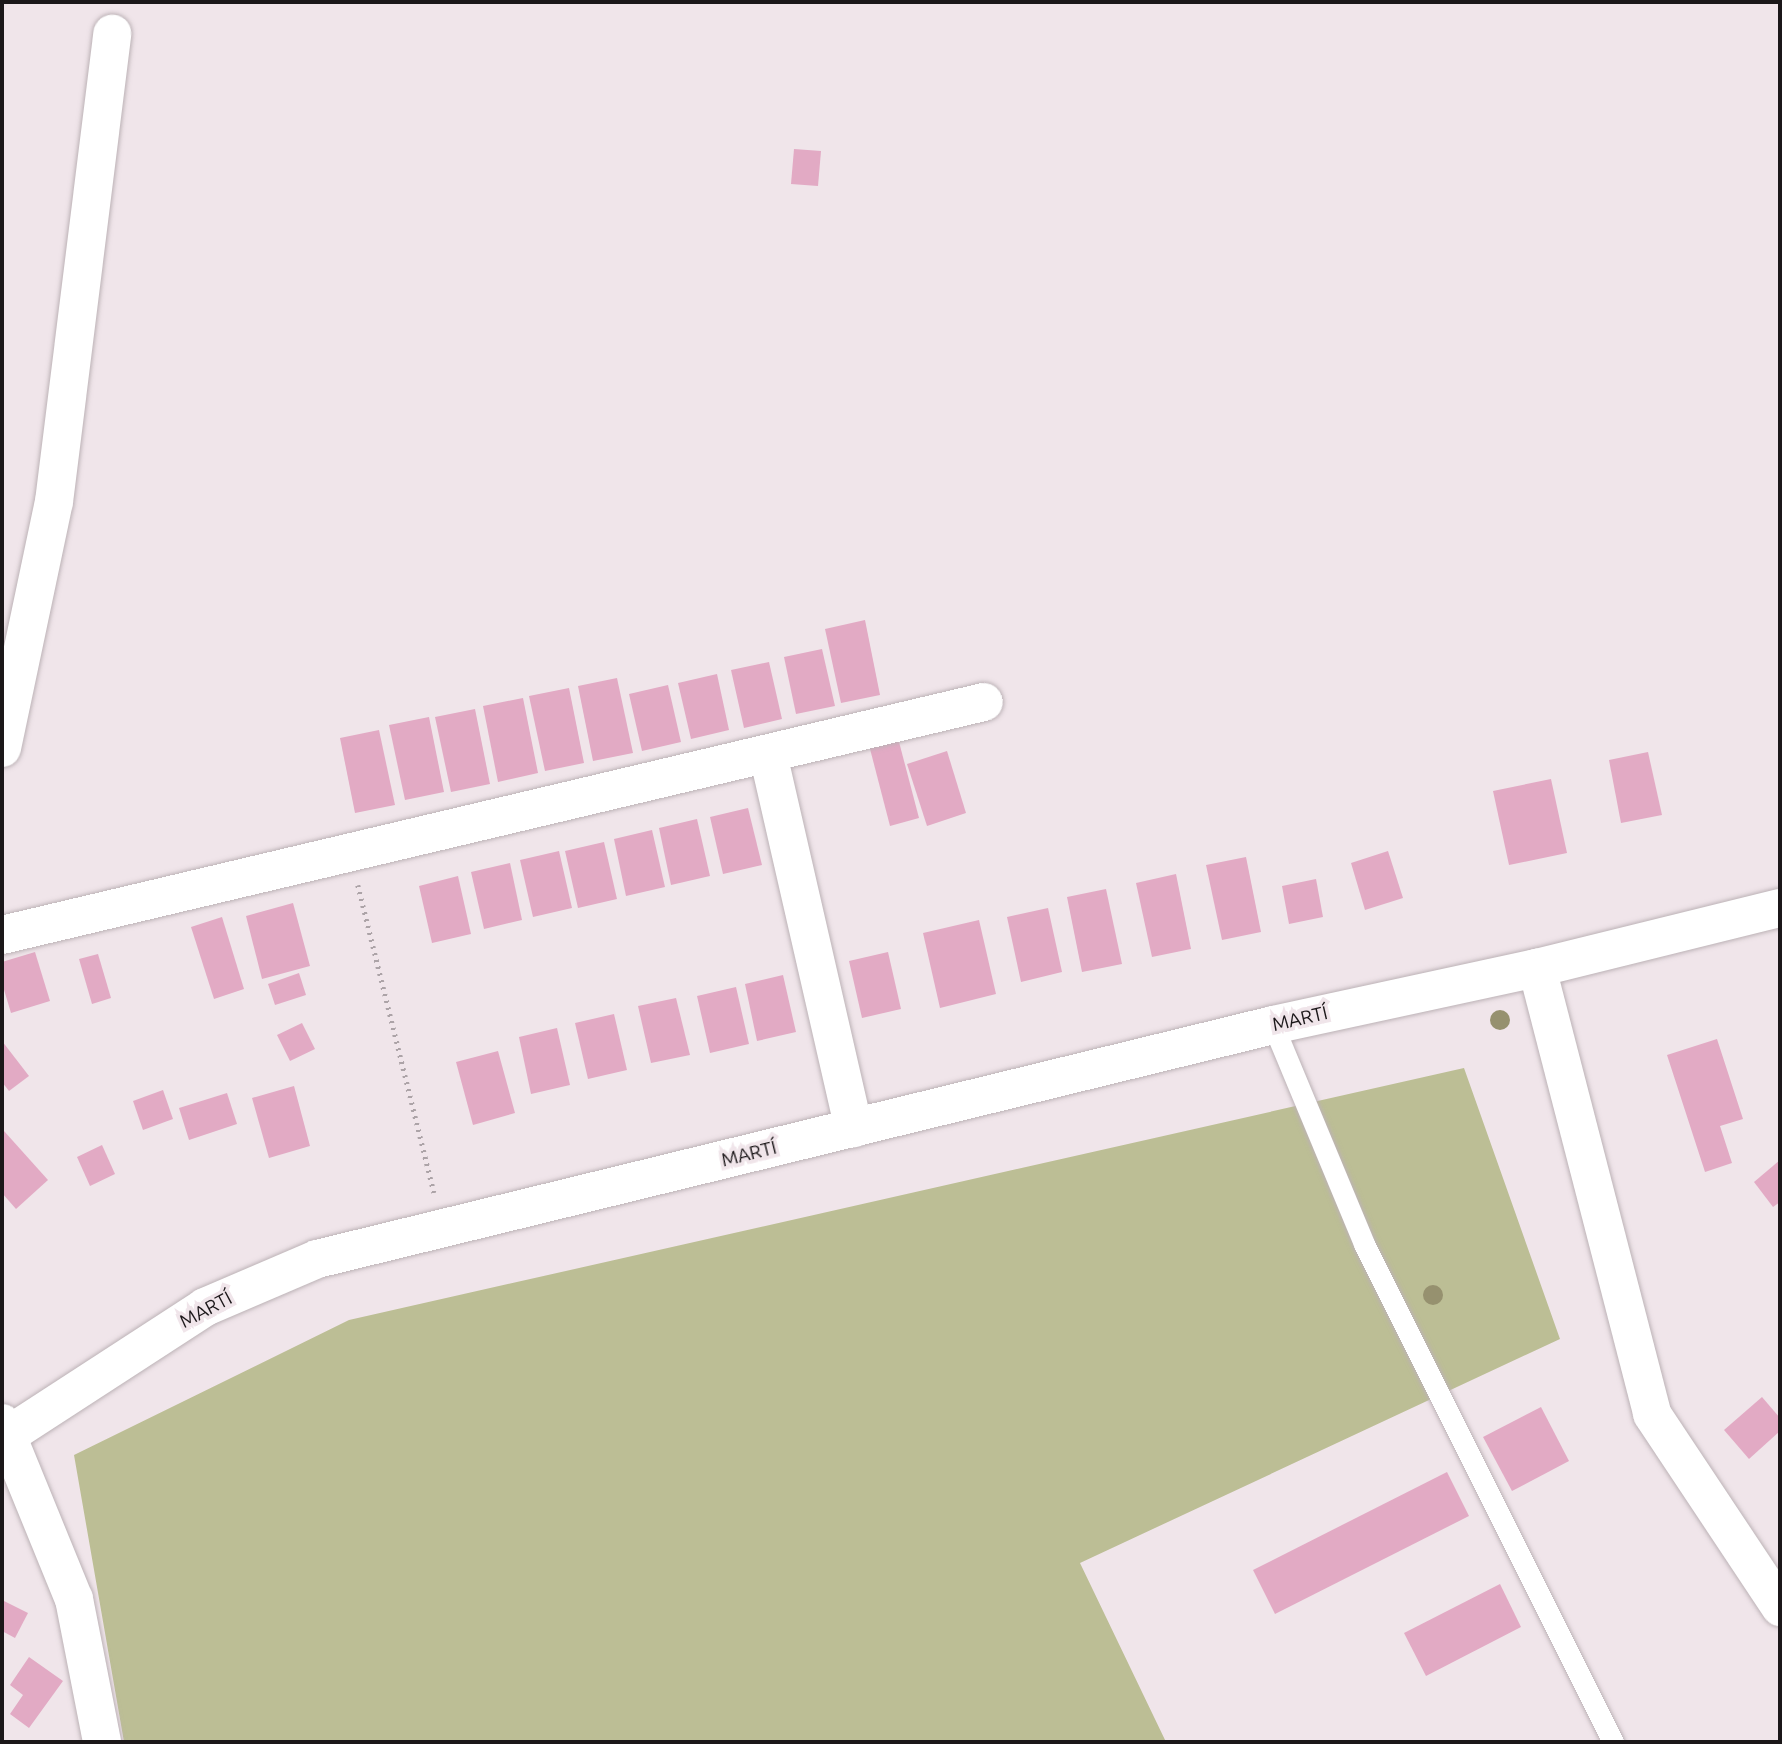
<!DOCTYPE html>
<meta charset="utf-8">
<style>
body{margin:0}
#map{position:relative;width:1782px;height:1744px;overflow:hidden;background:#f0e5ea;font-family:Ubuntu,sans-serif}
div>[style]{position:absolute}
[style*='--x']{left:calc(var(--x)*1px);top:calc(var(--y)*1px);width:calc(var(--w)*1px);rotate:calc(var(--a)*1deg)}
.green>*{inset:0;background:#bcbe95}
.building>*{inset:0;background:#e2aac4}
.path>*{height:4.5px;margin-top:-2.25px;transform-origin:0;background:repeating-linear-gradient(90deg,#aca3a7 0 2px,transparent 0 7px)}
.roads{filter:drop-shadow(0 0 2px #bcb2b6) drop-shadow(0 0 2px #bcb2b6)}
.lane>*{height:21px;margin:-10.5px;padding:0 10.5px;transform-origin:10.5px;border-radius:10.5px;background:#fff}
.street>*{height:38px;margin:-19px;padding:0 19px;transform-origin:19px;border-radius:19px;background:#fff}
.secondary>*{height:38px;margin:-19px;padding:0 19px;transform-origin:19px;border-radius:19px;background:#fff}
.trees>*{width:20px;height:20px;margin:-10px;border-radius:50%;background:#96916f}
span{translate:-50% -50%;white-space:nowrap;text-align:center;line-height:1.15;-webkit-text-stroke:7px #f0e5ea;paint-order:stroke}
.street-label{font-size:19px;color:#1b1719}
.frame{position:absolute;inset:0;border:4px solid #1b1719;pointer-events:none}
</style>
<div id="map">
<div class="green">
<div style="clip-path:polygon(1464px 1068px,1560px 1339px,1080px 1563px,1166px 1742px,124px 1742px,74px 1455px,349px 1320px)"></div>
</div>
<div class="building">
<div style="clip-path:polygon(794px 149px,821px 151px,818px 186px,791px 184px)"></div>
<div style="clip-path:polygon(865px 620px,880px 695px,841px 703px,825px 629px)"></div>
<div style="clip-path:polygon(822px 649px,835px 706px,796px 714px,784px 657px)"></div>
<div style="clip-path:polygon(769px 662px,782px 719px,744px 728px,731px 670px)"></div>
<div style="clip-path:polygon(717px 674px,729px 730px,691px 739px,678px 683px)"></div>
<div style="clip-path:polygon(617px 678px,633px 753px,593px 761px,578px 686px)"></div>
<div style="clip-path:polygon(668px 685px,681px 742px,642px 751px,629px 694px)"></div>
<div style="clip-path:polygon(569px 688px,584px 763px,545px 771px,529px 696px)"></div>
<div style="clip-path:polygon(523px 698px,538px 773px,498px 782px,483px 706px)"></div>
<div style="clip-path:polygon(475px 709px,490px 784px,451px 792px,435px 717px)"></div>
<div style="clip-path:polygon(429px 717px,444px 792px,405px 800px,389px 725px)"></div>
<div style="clip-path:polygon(379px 730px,395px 805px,355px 813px,340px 738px)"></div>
<div style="clip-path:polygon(898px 738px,919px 818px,890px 826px,869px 745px)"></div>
<div style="clip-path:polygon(947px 751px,966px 813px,927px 826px,907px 764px)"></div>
<div style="clip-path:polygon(1648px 752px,1662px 815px,1621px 823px,1609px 760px)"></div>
<div style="clip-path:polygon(1551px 779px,1567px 853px,1509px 865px,1493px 791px)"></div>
<div style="clip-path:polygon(748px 808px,762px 865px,723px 874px,710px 817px)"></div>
<div style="clip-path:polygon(697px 819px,710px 876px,671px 885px,659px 828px)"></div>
<div style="clip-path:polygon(652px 830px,665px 887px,626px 896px,614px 839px)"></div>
<div style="clip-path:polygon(604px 842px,617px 899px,578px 908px,565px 851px)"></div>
<div style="clip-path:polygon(559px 851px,572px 908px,533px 917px,520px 860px)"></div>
<div style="clip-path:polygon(1388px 851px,1403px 898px,1365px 910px,1351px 863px)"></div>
<div style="clip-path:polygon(1246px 857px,1261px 932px,1222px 940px,1206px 865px)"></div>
<div style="clip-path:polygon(510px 863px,522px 920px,484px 929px,471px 872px)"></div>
<div style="clip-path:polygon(1176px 874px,1191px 949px,1152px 957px,1136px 883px)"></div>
<div style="clip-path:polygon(458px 876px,471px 934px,432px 943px,419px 886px)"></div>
<div style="clip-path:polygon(1316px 879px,1323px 917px,1289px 924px,1282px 886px)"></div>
<div style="clip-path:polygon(1106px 889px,1122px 964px,1082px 972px,1067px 897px)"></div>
<div style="clip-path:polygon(293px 903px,310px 966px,262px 979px,246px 916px)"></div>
<div style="clip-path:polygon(1048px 908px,1062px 972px,1021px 982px,1007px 917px)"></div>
<div style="clip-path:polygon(222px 917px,244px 989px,214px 999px,191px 927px)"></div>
<div style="clip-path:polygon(979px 920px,996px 994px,940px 1008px,923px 933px)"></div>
<div style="clip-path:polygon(35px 952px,50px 1001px,11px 1013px,2px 983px,2px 962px)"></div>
<div style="clip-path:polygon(888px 952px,901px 1009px,862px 1018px,849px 961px)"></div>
<div style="clip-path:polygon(98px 954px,111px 998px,92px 1004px,79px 959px)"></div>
<div style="clip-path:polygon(299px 973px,306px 995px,275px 1005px,268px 984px)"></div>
<div style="clip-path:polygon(783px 975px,796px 1032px,757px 1041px,745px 984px)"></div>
<div style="clip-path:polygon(736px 987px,749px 1044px,710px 1053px,697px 996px)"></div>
<div style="clip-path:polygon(676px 998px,690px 1055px,651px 1063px,638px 1006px)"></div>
<div style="clip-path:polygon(614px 1014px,627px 1070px,588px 1079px,575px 1023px)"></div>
<div style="clip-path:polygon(302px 1023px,315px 1049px,290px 1061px,277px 1035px)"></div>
<div style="clip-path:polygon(557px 1028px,570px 1085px,531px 1094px,519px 1037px)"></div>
<div style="clip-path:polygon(1717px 1039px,1743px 1119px,1720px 1126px,1732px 1163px,1705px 1172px,1667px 1055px)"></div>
<div style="clip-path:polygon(2px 1041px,29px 1076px,9px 1091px,2px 1082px)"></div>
<div style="clip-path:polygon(498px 1051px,515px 1113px,473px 1125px,456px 1062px)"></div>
<div style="clip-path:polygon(294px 1086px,310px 1146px,269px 1158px,252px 1098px)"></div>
<div style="clip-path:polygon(163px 1090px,173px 1119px,143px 1130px,133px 1101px)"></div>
<div style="clip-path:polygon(227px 1093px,237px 1124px,189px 1140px,179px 1108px)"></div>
<div style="clip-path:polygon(4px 1131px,48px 1180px,16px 1209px,2px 1193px)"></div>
<div style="clip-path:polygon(102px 1145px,115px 1174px,90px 1186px,77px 1157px)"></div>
<div style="clip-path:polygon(1780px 1160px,1780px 1202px,1773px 1207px,1754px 1182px)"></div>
<div style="clip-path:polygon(1762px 1397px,1780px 1418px,1780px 1431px,1749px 1459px,1724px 1430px)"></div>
<div style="clip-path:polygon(1541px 1407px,1569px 1461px,1512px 1491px,1483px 1437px)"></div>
<div style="clip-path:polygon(1447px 1472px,1469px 1516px,1275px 1614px,1253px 1570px)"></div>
<div style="clip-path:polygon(1500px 1584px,1521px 1627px,1426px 1676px,1404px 1633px)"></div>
<div style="clip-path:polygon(2px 1600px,28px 1613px,15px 1638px,2px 1631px)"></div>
<div style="clip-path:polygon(29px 1657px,63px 1681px,29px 1728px,10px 1714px,23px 1695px,10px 1685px)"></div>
</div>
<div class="path">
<div style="--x:358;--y:885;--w:317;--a:76.1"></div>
</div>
<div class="roads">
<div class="lane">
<div style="--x:1273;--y:1025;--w:237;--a:67.4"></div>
<div style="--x:1364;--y:1244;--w:557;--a:63.43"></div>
</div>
<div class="street">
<div style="--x:2;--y:748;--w:251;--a:-78.1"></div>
<div style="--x:54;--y:502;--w:472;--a:-82.9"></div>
<div style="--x:768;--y:754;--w:384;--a:77.1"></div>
<div style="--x:2;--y:935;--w:1009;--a:-13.35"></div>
<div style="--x:1537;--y:968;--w:461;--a:75.5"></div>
<div style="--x:1652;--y:1414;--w:232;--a:56.4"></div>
<div style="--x:2;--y:1423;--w:190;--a:67.8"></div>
<div style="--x:74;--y:1599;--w:146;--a:78.9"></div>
</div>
<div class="secondary">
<div style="--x:2;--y:1439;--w:242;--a:-33"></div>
<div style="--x:205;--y:1307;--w:122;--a:-23.2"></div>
<div style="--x:317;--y:1259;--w:984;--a:-13.75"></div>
<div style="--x:1273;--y:1025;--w:270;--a:-12.2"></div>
<div style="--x:1537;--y:968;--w:250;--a:-13.9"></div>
</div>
</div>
<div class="trees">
<div style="left:1500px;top:1020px"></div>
<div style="left:1433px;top:1295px"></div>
</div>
<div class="street-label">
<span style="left:1300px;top:1019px;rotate:-13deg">MARTÍ</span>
<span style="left:749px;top:1154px;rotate:-14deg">MARTÍ</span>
<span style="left:206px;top:1310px;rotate:-28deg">MARTÍ</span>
</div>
<div class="frame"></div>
</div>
